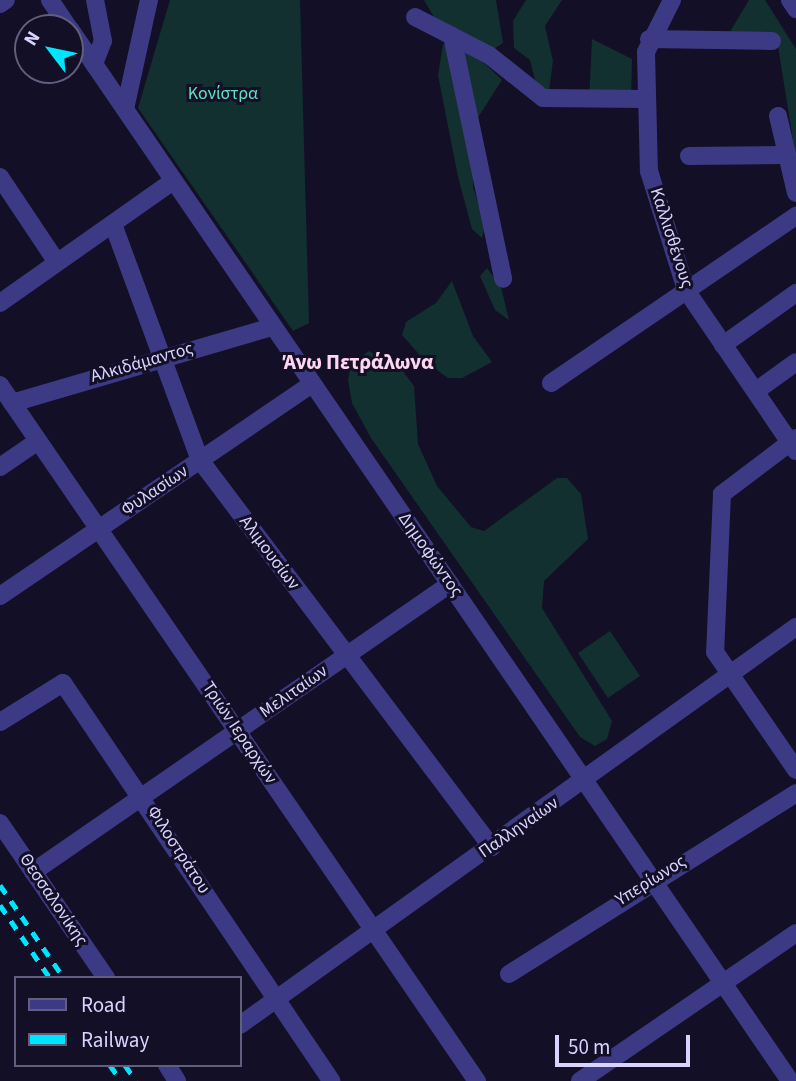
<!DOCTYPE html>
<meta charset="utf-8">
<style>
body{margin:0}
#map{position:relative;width:796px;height:1081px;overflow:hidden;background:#130f26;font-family:"Source Sans 3",sans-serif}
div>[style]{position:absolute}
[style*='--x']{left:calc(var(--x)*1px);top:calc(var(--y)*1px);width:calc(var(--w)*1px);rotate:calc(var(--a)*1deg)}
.green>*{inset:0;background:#12302f}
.minor>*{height:18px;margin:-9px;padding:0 9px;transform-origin:9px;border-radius:9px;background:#3d3a85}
.rail>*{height:5px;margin-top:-2.5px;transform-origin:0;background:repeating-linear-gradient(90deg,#00e5ff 0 10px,transparent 0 19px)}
span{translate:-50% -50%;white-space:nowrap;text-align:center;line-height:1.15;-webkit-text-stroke:6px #130f26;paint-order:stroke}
.park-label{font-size:18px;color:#5fe0c0}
.street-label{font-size:18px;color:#d9d4ff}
.quarter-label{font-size:21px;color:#ffd6f0;font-weight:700}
.legend{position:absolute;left:14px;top:976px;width:228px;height:91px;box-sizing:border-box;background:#130f26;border:2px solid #625e7d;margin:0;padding:9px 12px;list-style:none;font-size:21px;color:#d9d4ff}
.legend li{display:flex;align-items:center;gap:14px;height:35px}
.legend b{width:35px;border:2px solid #625e7d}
.north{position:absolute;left:14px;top:14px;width:70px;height:70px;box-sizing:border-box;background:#130f26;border:2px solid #625e7d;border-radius:50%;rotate:302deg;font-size:19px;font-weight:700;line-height:28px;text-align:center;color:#d9d4ff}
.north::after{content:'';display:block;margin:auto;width:24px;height:32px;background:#00e5ff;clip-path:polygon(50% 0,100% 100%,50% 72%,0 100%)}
.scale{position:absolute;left:555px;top:1035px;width:135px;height:32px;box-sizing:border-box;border:4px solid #d9d4ff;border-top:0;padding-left:9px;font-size:21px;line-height:24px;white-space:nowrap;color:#d9d4ff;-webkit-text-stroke:5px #130f26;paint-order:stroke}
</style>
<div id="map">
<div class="green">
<div style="clip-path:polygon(170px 0,300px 0,309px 323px,293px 331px,138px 108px)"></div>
<div style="clip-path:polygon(424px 0,496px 0,503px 43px,494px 49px,435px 19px)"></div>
<div style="clip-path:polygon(526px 0,562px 0,545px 26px,553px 61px,549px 91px,537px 88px,530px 60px,514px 48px,513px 21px)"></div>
<div style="clip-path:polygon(749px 0,765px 0,796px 49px,796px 159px,777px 40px,728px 35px)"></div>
<div style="clip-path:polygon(592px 39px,632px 59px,631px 101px,589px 101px)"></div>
<div style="clip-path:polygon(443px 44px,478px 57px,502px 80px,477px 119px,473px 187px,485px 225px,482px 238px,472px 229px,458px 177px,438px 75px)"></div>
<div style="clip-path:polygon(487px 268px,501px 287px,509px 320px,495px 310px,480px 276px)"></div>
<div style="clip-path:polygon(452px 281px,473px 336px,492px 362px,462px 378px,448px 378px,426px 362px,402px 335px,406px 322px,436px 303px)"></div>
<div style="clip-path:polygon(369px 351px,402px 370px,414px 386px,418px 444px,437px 486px,471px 527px,484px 531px,557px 478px,567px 478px,581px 494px,588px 539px,544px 581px,542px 608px,612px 721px,607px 739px,595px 746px,580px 737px,371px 438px,352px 403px,348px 380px,351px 364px)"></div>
<div style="clip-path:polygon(610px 631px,640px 676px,608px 698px,578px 653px)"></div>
</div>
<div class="minor">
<div style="--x:50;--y:0;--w:34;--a:56"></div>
<div style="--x:672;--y:0;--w:58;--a:116.6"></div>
<div style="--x:646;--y:52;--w:119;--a:88.6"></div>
<div style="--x:649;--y:171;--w:125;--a:72.7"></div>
<div style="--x:686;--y:290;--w:195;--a:55.7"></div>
<div style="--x:790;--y:0;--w:11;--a:56"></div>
<div style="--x:0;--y:4;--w:7;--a:-34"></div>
<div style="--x:415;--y:17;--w:83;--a:27.2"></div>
<div style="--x:489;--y:55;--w:69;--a:38.5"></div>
<div style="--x:543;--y:98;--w:102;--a:0.6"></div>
<div style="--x:70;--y:29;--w:1275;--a:55.61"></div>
<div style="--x:452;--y:36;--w:248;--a:78.1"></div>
<div style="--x:649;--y:39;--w:123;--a:0.9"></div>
<div style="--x:94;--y:64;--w:25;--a:-69"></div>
<div style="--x:103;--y:41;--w:42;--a:-101"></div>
<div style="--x:125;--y:109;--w:112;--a:-77.6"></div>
<div style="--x:778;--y:116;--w:79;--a:76.8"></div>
<div style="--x:689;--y:156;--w:93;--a:-0.6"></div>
<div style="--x:0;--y:177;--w:101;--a:56.3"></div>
<div style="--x:113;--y:224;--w:252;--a:69.8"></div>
<div style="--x:200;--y:460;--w:485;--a:53"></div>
<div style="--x:0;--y:303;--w:212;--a:-35.2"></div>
<div style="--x:723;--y:345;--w:90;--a:-35.5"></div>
<div style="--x:551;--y:383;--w:297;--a:-34.3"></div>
<div style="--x:0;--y:385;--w:844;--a:55.58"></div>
<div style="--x:756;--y:391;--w:49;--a:-35.9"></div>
<div style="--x:12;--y:403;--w:271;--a:-16.3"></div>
<div style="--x:796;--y:438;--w:93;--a:142.9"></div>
<div style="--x:722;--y:494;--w:158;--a:92.5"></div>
<div style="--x:715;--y:652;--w:143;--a:55.5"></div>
<div style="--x:0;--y:467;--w:46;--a:-34.4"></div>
<div style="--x:0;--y:596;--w:376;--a:-34.2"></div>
<div style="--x:0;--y:722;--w:74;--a:-31.8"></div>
<div style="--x:63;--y:683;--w:480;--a:56"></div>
<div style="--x:0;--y:823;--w:188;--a:55.6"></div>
<div style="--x:33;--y:872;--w:507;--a:-34.63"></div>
<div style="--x:509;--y:974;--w:339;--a:-32.2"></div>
<div style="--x:240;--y:1025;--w:684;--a:-35.6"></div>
<div style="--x:167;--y:1065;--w:19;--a:58"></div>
<div style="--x:580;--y:1081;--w:262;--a:-34.4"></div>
</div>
<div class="rail">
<div style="--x:0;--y:885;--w:113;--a:55.5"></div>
<div style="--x:0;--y:905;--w:88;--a:55.6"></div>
<div style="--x:110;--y:1065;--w:19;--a:55"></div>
<div style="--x:125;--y:1065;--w:19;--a:55"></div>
</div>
<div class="park-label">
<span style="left:223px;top:94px">Κονίστρα</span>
</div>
<div class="street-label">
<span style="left:671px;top:238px;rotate:72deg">Καλλισθένους</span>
<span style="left:142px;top:363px;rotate:-16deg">Αλκιδάμαντος</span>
<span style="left:155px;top:491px;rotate:-34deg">Φυλασίων</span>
<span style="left:269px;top:553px;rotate:53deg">Αλιμουσίων</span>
<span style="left:430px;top:555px;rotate:55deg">Δημοφώντος</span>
<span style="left:294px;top:692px;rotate:-35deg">Μελιταίων</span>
<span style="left:239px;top:733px;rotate:56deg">Τριών Ιεραρχών</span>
<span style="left:519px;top:828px;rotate:-35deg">Παλληναίων</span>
<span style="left:178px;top:850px;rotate:57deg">Φιλοστράτου</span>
<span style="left:651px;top:881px;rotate:-32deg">Υπερίωνος</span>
<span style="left:53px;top:900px;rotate:56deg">Θεσσαλονίκης</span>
</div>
<div class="quarter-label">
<span style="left:358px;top:362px">Άνω Πετράλωνα</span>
</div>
<ul class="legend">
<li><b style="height:9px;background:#3d3a85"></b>Road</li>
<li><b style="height:9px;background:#00e5ff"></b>Railway</li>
</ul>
<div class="north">N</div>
<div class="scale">50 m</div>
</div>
